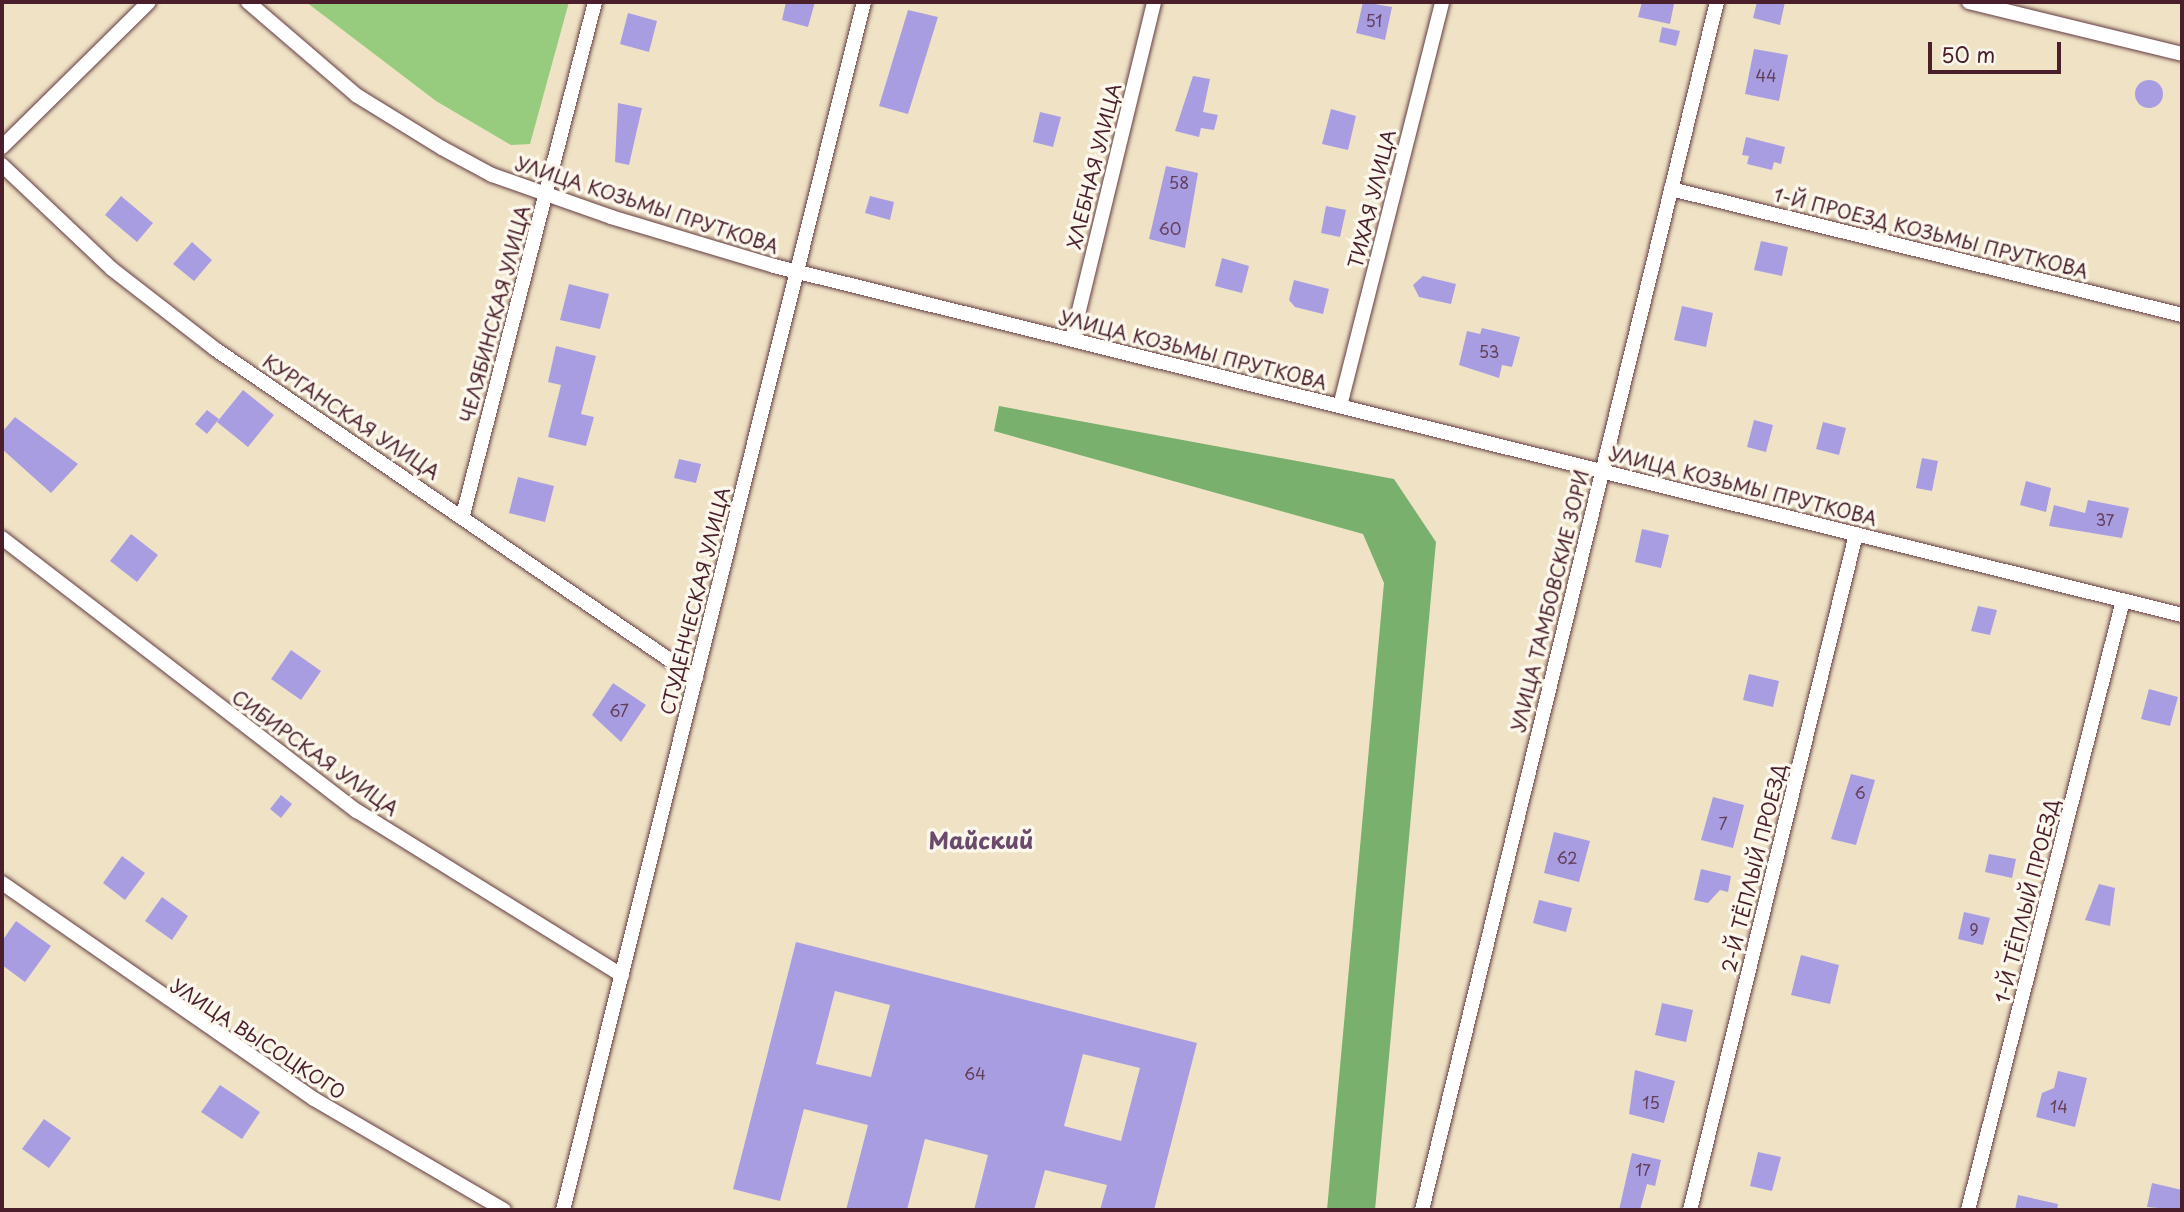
<!DOCTYPE html>
<meta charset="utf-8">
<style>
body{margin:0}
#map{position:relative;width:2184px;height:1212px;overflow:hidden;background:#f0e3c5;font-family:"Playpen Sans",sans-serif}
div>[style]{position:absolute}
[style*='--x']{left:calc(var(--x)*1px);top:calc(var(--y)*1px);width:calc(var(--w)*1px);rotate:calc(var(--a)*1deg)}
.green>*{inset:0;background:#97cc7e}
.forest>*{inset:0;background:#79b06d}
.building>*{inset:0;background:#a99de2}
.round{border-radius:50%}
.roads{filter:drop-shadow(0 0 2px #633c42) drop-shadow(0 0 2px #633c42)}
.street>*{height:14px;margin:-7px;padding:0 7px;transform-origin:7px;border-radius:7px;background:#fff}
span{translate:-50% -50%;white-space:nowrap;text-align:center;line-height:1.15;-webkit-text-stroke:7px #fbf7ec;paint-order:stroke}
.number-label{font-size:16px;color:#623e59}
.number-label span{-webkit-text-stroke-width:0}
.street-label{font-size:19px;color:#4a1f2b}
.quarter-label{font-size:23px;color:#6b4b6b;font-weight:700}
.frame{position:absolute;inset:0;border:4px solid #4a1f2b;pointer-events:none}
.scale{position:absolute;left:1928px;top:42px;width:133px;height:32px;box-sizing:border-box;border:4px solid #4a1f2b;border-top:0;padding-left:9px;font-size:21px;line-height:24px;white-space:nowrap;color:#4a1f2b;-webkit-text-stroke:5px #fbf7ec;paint-order:stroke}
</style>
<div id="map">
<div class="green">
<div style="clip-path:polygon(306px 2px,569px 2px,530px 144px,511px 145px,436px 101px)"></div>
</div>
<div class="forest">
<div style="clip-path:polygon(999px 406px,1394px 479px,1436px 542px,1375px 1210px,1327px 1210px,1384px 583px,1363px 534px,994px 431px)"></div>
</div>
<div class="building">
<div style="clip-path:polygon(786px 2px,815px 2px,808px 27px,782px 20px)"></div>
<div style="clip-path:polygon(1363px 2px,1392px 7px,1385px 40px,1356px 33px)"></div>
<div style="clip-path:polygon(1642px 2px,1674px 4px,1670px 24px,1638px 17px)"></div>
<div style="clip-path:polygon(1757px 2px,1785px 2px,1780px 25px,1753px 18px)"></div>
<div style="clip-path:polygon(908px 10px,938px 17px,908px 114px,879px 106px)"></div>
<div style="clip-path:polygon(628px 13px,657px 21px,649px 52px,620px 44px)"></div>
<div style="clip-path:polygon(1662px 27px,1680px 31px,1676px 46px,1659px 42px)"></div>
<div style="clip-path:polygon(1754px 49px,1788px 55px,1779px 101px,1745px 94px)"></div>
<div style="clip-path:polygon(1193px 76px,1210px 79px,1203px 112px,1218px 115px,1214px 130px,1201px 128px,1199px 137px,1175px 131px)"></div>
<div class="round" style="left:2135px;top:80px;width:28px;height:28px"></div>
<div style="clip-path:polygon(618px 103px,642px 108px,629px 165px,615px 162px)"></div>
<div style="clip-path:polygon(1331px 109px,1356px 116px,1348px 150px,1322px 144px)"></div>
<div style="clip-path:polygon(1040px 112px,1061px 117px,1053px 147px,1033px 142px)"></div>
<div style="clip-path:polygon(1746px 137px,1785px 147px,1781px 164px,1774px 162px,1772px 170px,1747px 164px,1749px 156px,1742px 155px)"></div>
<div style="clip-path:polygon(1166px 166px,1198px 173px,1185px 248px,1149px 239px)"></div>
<div style="clip-path:polygon(121px 196px,153px 223px,137px 242px,105px 215px)"></div>
<div style="clip-path:polygon(870px 196px,894px 202px,890px 220px,865px 213px)"></div>
<div style="clip-path:polygon(1326px 206px,1346px 210px,1340px 237px,1321px 233px)"></div>
<div style="clip-path:polygon(1761px 241px,1788px 247px,1782px 276px,1754px 270px)"></div>
<div style="clip-path:polygon(192px 242px,212px 260px,194px 281px,173px 264px)"></div>
<div style="clip-path:polygon(1222px 258px,1249px 266px,1242px 293px,1215px 286px)"></div>
<div style="clip-path:polygon(1423px 276px,1456px 284px,1451px 304px,1419px 297px,1413px 285px)"></div>
<div style="clip-path:polygon(1294px 280px,1329px 289px,1323px 314px,1295px 307px,1289px 300px)"></div>
<div style="clip-path:polygon(569px 284px,609px 294px,600px 329px,560px 320px)"></div>
<div style="clip-path:polygon(1682px 306px,1713px 313px,1706px 347px,1674px 340px)"></div>
<div style="clip-path:polygon(1482px 328px,1520px 337px,1512px 367px,1502px 365px,1499px 378px,1459px 365px,1467px 331px,1480px 334px)"></div>
<div style="clip-path:polygon(556px 346px,596px 356px,581px 414px,594px 417px,586px 446px,548px 437px,561px 385px,548px 382px)"></div>
<div style="clip-path:polygon(243px 390px,274px 415px,248px 447px,217px 422px)"></div>
<div style="clip-path:polygon(207px 410px,219px 419px,207px 434px,195px 424px)"></div>
<div style="clip-path:polygon(15px 417px,78px 464px,51px 493px,2px 449px,2px 432px)"></div>
<div style="clip-path:polygon(1754px 420px,1773px 425px,1766px 452px,1747px 447px)"></div>
<div style="clip-path:polygon(1823px 422px,1846px 428px,1839px 455px,1816px 449px)"></div>
<div style="clip-path:polygon(1922px 458px,1938px 461px,1932px 491px,1916px 488px)"></div>
<div style="clip-path:polygon(679px 459px,701px 464px,696px 483px,674px 478px)"></div>
<div style="clip-path:polygon(518px 477px,554px 486px,545px 522px,509px 513px)"></div>
<div style="clip-path:polygon(2026px 481px,2051px 488px,2046px 512px,2020px 505px)"></div>
<div style="clip-path:polygon(2088px 500px,2129px 508px,2122px 538px,2049px 526px,2054px 505px,2085px 513px)"></div>
<div style="clip-path:polygon(1642px 529px,1669px 535px,1661px 568px,1635px 562px)"></div>
<div style="clip-path:polygon(131px 534px,158px 555px,137px 582px,110px 561px)"></div>
<div style="clip-path:polygon(1978px 606px,1997px 610px,1990px 635px,1971px 631px)"></div>
<div style="clip-path:polygon(291px 650px,321px 671px,301px 700px,271px 679px)"></div>
<div style="clip-path:polygon(1749px 674px,1779px 681px,1773px 707px,1743px 700px)"></div>
<div style="clip-path:polygon(613px 683px,646px 705px,621px 742px,592px 715px)"></div>
<div style="clip-path:polygon(2149px 689px,2178px 697px,2170px 726px,2141px 719px)"></div>
<div style="clip-path:polygon(1851px 774px,1875px 780px,1856px 845px,1831px 839px)"></div>
<div style="clip-path:polygon(281px 795px,292px 804px,281px 818px,270px 809px)"></div>
<div style="clip-path:polygon(1713px 797px,1744px 805px,1733px 848px,1701px 840px)"></div>
<div style="clip-path:polygon(1554px 832px,1590px 841px,1579px 882px,1544px 873px)"></div>
<div style="clip-path:polygon(1989px 854px,2016px 859px,2012px 878px,1985px 872px)"></div>
<div style="clip-path:polygon(122px 856px,145px 873px,125px 900px,103px 883px)"></div>
<div style="clip-path:polygon(1701px 869px,1731px 876px,1728px 892px,1720px 890px,1708px 903px,1694px 900px)"></div>
<div style="clip-path:polygon(2099px 884px,2115px 888px,2110px 926px,2085px 920px)"></div>
<div style="clip-path:polygon(162px 897px,188px 916px,172px 940px,145px 921px)"></div>
<div style="clip-path:polygon(1539px 900px,1572px 908px,1566px 932px,1533px 923px)"></div>
<div style="clip-path:polygon(1964px 912px,1990px 918px,1983px 945px,1958px 939px)"></div>
<div style="clip-path:polygon(16px 921px,51px 946px,25px 982px,2px 965px,2px 941px)"></div>
<div style="clip-path:polygon(evenodd,796px 942px,1197px 1043px,1154px 1210px,1100px 1210px,1107px 1185px,1045px 1170px,1034px 1210px,974px 1210px,988px 1155px,925px 1139px,907px 1210px,846px 1210px,868px 1125px,804px 1109px,780px 1201px,733px 1189px,796px 942px,835px 991px,890px 1005px,871px 1077px,816px 1064px,835px 991px,796px 942px,1083px 1054px,1140px 1068px,1121px 1141px,1064px 1126px,1083px 1054px)"></div>
<div style="clip-path:polygon(1801px 955px,1839px 965px,1830px 1004px,1791px 995px)"></div>
<div style="clip-path:polygon(1662px 1003px,1693px 1010px,1686px 1042px,1655px 1035px)"></div>
<div style="clip-path:polygon(1635px 1070px,1675px 1081px,1664px 1123px,1629px 1114px)"></div>
<div style="clip-path:polygon(2058px 1071px,2087px 1078px,2075px 1127px,2036px 1117px,2042px 1093px,2054px 1088px)"></div>
<div style="clip-path:polygon(220px 1085px,260px 1112px,242px 1139px,201px 1112px)"></div>
<div style="clip-path:polygon(44px 1119px,71px 1138px,49px 1168px,22px 1149px)"></div>
<div style="clip-path:polygon(1758px 1152px,1781px 1157px,1772px 1191px,1750px 1186px)"></div>
<div style="clip-path:polygon(1632px 1153px,1661px 1160px,1655px 1186px,1647px 1184px,1640px 1210px,1619px 1210px)"></div>
<div style="clip-path:polygon(2152px 1183px,2182px 1190px,2180px 1210px,2147px 1207px)"></div>
<div style="clip-path:polygon(2018px 1195px,2058px 1204px,2057px 1210px,2015px 1210px)"></div>
</div>
<div class="roads">
<div class="street">
<div style="--x:248;--y:2;--w:143;--a:40.7"></div>
<div style="--x:356;--y:95;--w:101;--a:31.6"></div>
<div style="--x:442;--y:148;--w:57;--a:28.4"></div>
<div style="--x:492;--y:175;--w:126;--a:19.4"></div>
<div style="--x:611;--y:217;--w:170;--a:16.7"></div>
<div style="--x:774;--y:266;--w:1451;--a:13.92"></div>
<div style="--x:1969;--y:2;--w:219;--a:13.7"></div>
<div style="--x:2;--y:147;--w:206;--a:-44.6"></div>
<div style="--x:2;--y:165;--w:151;--a:43.4"></div>
<div style="--x:112;--y:269;--w:130;--a:37.8"></div>
<div style="--x:215;--y:349;--w:583;--a:34.37"></div>
<div style="--x:1671;--y:189;--w:526;--a:13.85"></div>
<div style="--x:1072;--y:339;--w:347;--a:-76.3"></div>
<div style="--x:1340;--y:406;--w:417;--a:-75.8"></div>
<div style="--x:463;--y:515;--w:530;--a:-75.57"></div>
<div style="--x:2;--y:538;--w:448;--a:37.6"></div>
<div style="--x:357;--y:811;--w:312;--a:31.8"></div>
<div style="--x:2;--y:883;--w:379;--a:34.7"></div>
<div style="--x:314;--y:1099;--w:220;--a:30.3"></div>
<div style="--x:563;--y:1210;--w:1245;--a:-76.01"></div>
<div style="--x:1422;--y:1210;--w:1243;--a:-76.28"></div>
<div style="--x:1690;--y:1210;--w:696;--a:-76.2"></div>
<div style="--x:1968;--y:1210;--w:629;--a:-75.74"></div>
</div>
</div>
<div class="number-label">
<span style="left:1374px;top:20px">51</span>
<span style="left:1766px;top:75px">44</span>
<span style="left:1179px;top:182px">58</span>
<span style="left:1170px;top:228px">60</span>
<span style="left:1489px;top:351px">53</span>
<span style="left:2105px;top:519px">37</span>
<span style="left:619px;top:710px">67</span>
<span style="left:1860px;top:792px">6</span>
<span style="left:1723px;top:823px">7</span>
<span style="left:1567px;top:857px">62</span>
<span style="left:1974px;top:929px">9</span>
<span style="left:975px;top:1073px">64</span>
<span style="left:1651px;top:1102px">15</span>
<span style="left:2059px;top:1106px">14</span>
<span style="left:1643px;top:1169px">17</span>
</div>
<div class="street-label">
<span style="left:1094px;top:166px;rotate:-76deg">ХЛЕБНАЯ УЛИЦА</span>
<span style="left:1372px;top:199px;rotate:-76deg">ТИХАЯ УЛИЦА</span>
<span style="left:647px;top:205px;rotate:18deg">УЛИЦА КОЗЬМЫ ПРУТКОВА</span>
<span style="left:1931px;top:233px;rotate:14deg">1-Й ПРОЕЗД КОЗЬМЫ ПРУТКОВА</span>
<span style="left:495px;top:314px;rotate:-75deg">ЧЕЛЯБИНСКАЯ УЛИЦА</span>
<span style="left:1193px;top:350px;rotate:14deg">УЛИЦА КОЗЬМЫ ПРУТКОВА</span>
<span style="left:351px;top:417px;rotate:34deg">КУРГАНСКАЯ УЛИЦА</span>
<span style="left:1743px;top:486px;rotate:14deg">УЛИЦА КОЗЬМЫ ПРУТКОВА</span>
<span style="left:695px;top:601px;rotate:-76deg">СТУДЕНЧЕСКАЯ УЛИЦА</span>
<span style="left:1550px;top:601px;rotate:-76deg">УЛИЦА ТАМБОВСКИЕ ЗОРИ</span>
<span style="left:315px;top:753px;rotate:36deg">СИБИРСКАЯ УЛИЦА</span>
<span style="left:1754px;top:868px;rotate:-76deg">2-Й ТЁПЛЫЙ ПРОЕЗД</span>
<span style="left:2027px;top:901px;rotate:-76deg">1-Й ТЁПЛЫЙ ПРОЕЗД</span>
<span style="left:258px;top:1039px;rotate:33deg">УЛИЦА ВЫСОЦКОГО</span>
</div>
<div class="quarter-label">
<span style="left:981px;top:840px">Майский</span>
</div>
<div class="frame"></div>
<div class="scale">50 m</div>
</div>
